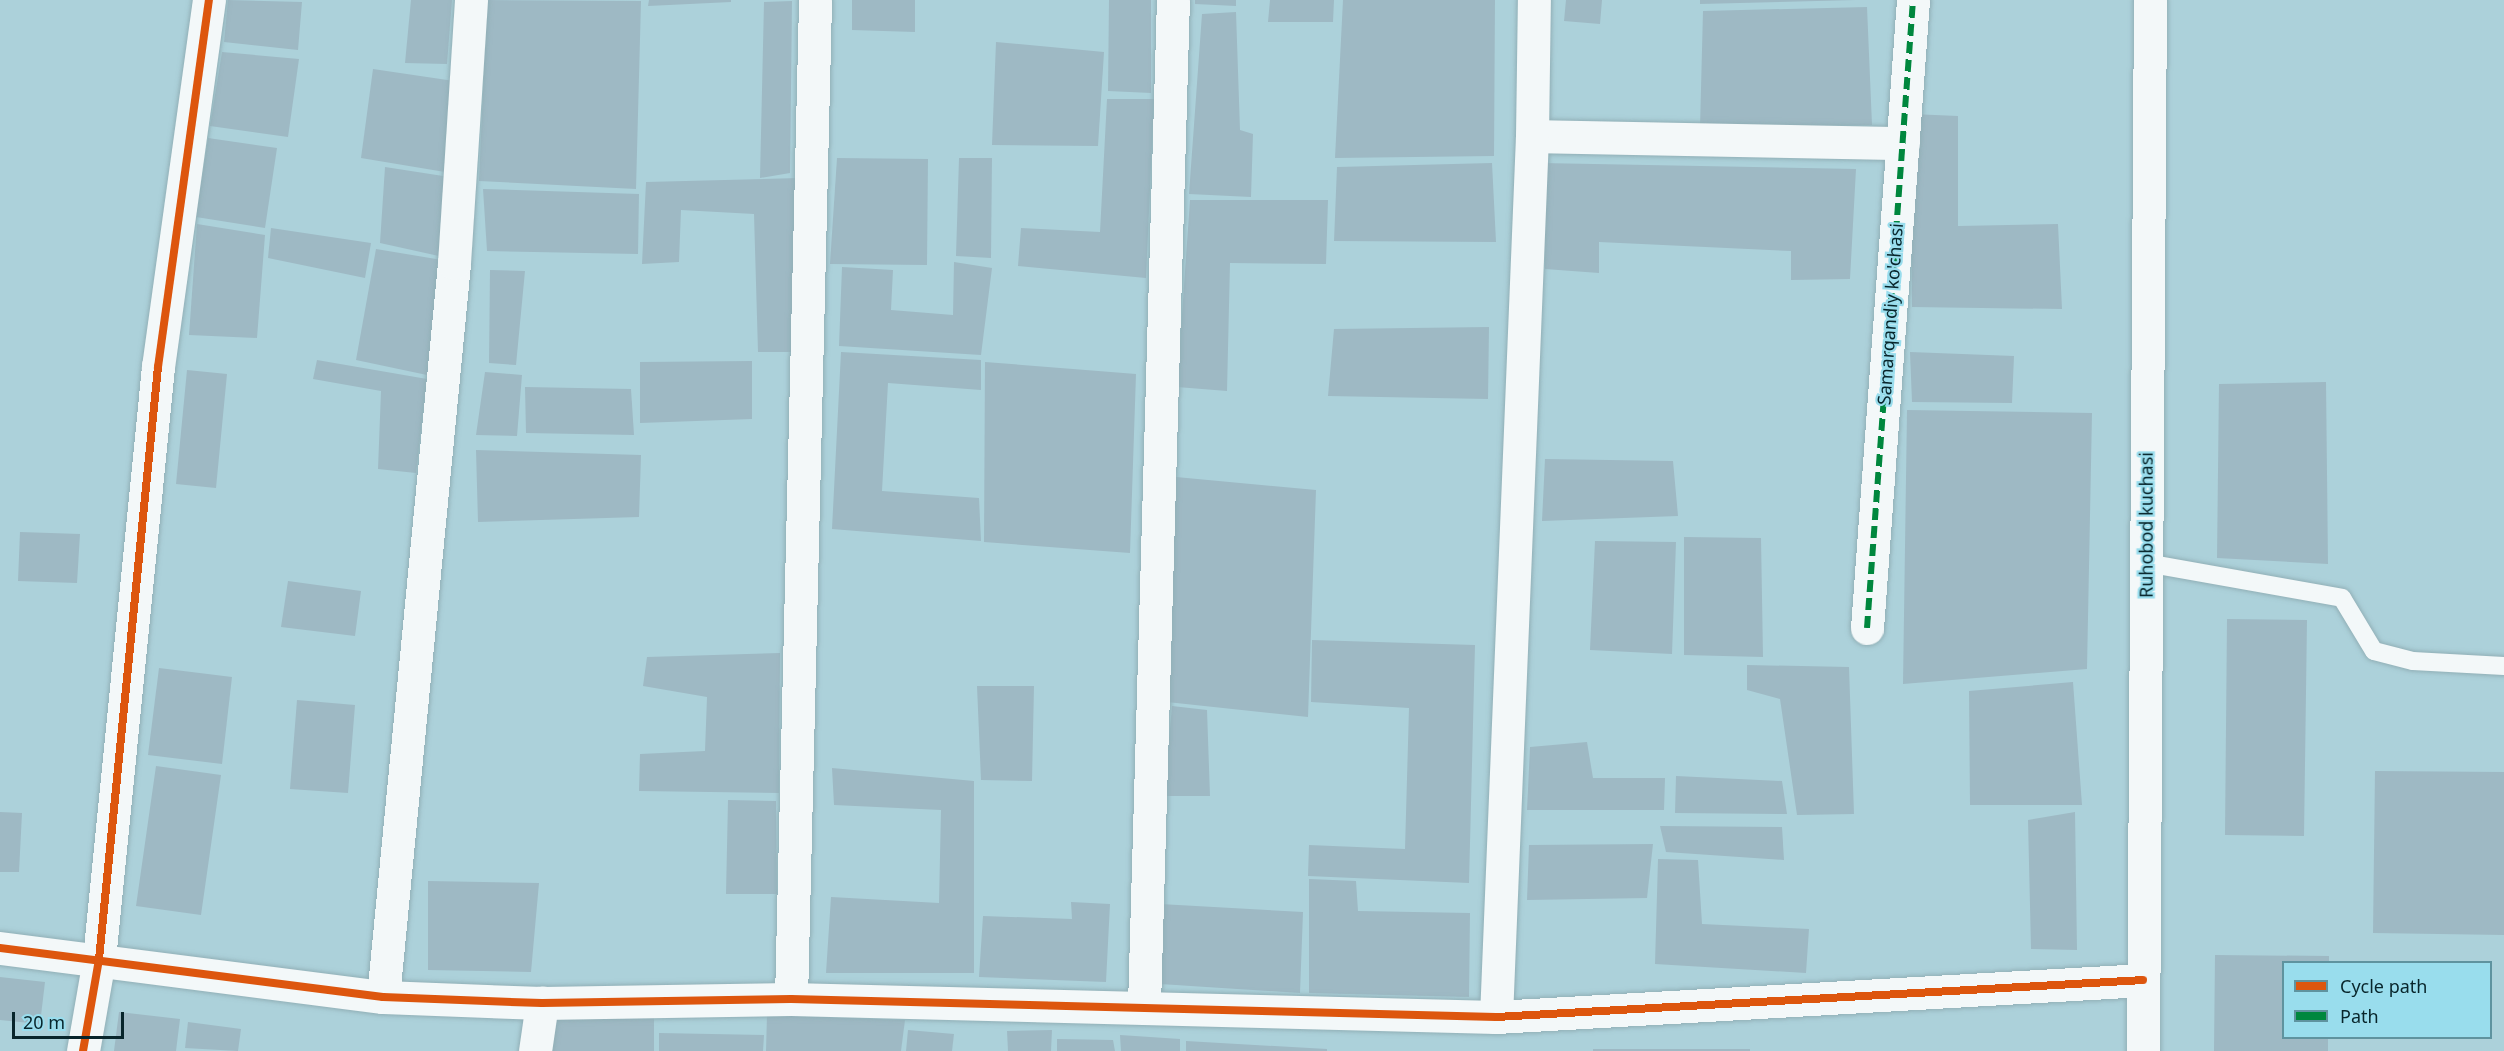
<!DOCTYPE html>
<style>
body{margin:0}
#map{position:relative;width:2504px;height:1051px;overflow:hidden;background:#acd1da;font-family:"Noto Sans",sans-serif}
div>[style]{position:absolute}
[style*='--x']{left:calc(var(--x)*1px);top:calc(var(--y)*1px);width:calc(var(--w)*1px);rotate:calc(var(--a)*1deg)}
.building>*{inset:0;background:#9eb9c4}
.roads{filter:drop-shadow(0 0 2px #91afb6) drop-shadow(0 0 2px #91afb6)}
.service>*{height:18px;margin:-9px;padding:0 9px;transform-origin:9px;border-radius:9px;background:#f3f8f9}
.minor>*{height:33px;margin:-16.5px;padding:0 16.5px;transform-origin:16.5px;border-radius:16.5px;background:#f3f8f9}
.tertiary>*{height:33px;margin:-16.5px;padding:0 16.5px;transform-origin:16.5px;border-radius:16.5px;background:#f3f8f9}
.quiet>*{height:6px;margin-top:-3px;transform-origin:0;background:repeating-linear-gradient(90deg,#00873e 0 12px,transparent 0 18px)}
.cycleway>*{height:8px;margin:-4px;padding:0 4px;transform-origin:4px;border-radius:4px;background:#dd560e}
span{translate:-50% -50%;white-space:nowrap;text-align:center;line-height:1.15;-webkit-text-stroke:4.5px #99dded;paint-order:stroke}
.street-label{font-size:18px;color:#08252b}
.legend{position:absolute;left:2282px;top:961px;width:210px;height:78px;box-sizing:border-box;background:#99dded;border:2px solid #5f939f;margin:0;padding:8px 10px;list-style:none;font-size:18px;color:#08252b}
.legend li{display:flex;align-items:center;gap:12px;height:30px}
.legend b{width:30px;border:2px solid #5f939f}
.scale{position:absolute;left:12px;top:1012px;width:112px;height:27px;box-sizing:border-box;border:3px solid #08252b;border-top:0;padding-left:8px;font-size:18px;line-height:21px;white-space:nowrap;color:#08252b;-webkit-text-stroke:4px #99dded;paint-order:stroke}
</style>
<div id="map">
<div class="building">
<div style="clip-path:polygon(228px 0,302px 2px,298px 50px,224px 42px)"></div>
<div style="clip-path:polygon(411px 0,452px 0,447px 64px,405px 63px)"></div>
<div style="clip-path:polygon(487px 0,641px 1px,636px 189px,479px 181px)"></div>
<div style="clip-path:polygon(649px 0,731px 0,731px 2px,648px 6px)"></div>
<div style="clip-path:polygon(852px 0,915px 0,915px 32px,852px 30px)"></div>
<div style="clip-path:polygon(1109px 0,1151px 0,1151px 93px,1108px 91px)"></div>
<div style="clip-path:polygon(1195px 0,1236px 0,1236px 6px,1195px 4px)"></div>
<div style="clip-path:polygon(1270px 0,1334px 0,1333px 22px,1268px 22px)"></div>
<div style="clip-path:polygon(1343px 0,1495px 0,1494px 156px,1335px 158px)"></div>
<div style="clip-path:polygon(1566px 0,1602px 0,1600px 24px,1564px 21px)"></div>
<div style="clip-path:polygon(1700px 0,1856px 0,1700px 4px)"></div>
<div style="clip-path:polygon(792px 1px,790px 173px,760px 178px,764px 2px)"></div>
<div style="clip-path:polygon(1867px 7px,1872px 125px,1700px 128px,1703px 11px)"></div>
<div style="clip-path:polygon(1236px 12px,1240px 130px,1253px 134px,1251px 197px,1189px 194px,1202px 14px)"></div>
<div style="clip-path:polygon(996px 42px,1104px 52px,1098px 146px,992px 145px)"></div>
<div style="clip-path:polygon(222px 52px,299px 59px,288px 137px,210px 126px)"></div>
<div style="clip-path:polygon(373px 69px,454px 81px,445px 172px,361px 158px)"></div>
<div style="clip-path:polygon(1107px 99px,1154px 99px,1146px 278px,1018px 266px,1021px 228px,1100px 232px)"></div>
<div style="clip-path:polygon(1911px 114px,1958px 116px,1958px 226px,2058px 224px,2062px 309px,1912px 307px)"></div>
<div style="clip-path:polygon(208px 138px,277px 148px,265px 228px,196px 217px)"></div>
<div style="clip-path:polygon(837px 158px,928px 159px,927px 265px,830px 264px)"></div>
<div style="clip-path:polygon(959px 158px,992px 158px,991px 258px,956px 256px)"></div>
<div style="clip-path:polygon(1492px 163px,1496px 242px,1334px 241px,1337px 167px)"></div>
<div style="clip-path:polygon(1541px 163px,1856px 169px,1850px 279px,1791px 280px,1791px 251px,1599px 242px,1599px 273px,1545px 269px)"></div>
<div style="clip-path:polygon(385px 167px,456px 178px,448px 258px,380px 243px)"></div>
<div style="clip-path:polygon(799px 178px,802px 352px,758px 352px,754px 214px,681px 210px,679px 262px,642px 264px,646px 182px)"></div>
<div style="clip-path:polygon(483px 189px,639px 194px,638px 254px,487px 251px)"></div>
<div style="clip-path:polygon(1190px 200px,1328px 200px,1326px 264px,1230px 263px,1227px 391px,1177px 387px)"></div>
<div style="clip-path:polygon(197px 224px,265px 235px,257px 338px,189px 335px)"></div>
<div style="clip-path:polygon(271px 228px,371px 243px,365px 278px,268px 258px)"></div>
<div style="clip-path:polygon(376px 249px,448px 261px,427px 375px,356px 360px)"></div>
<div style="clip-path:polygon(954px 262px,992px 268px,981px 355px,839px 346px,842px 267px,893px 270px,891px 310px,953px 315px)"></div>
<div style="clip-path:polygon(490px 270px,525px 271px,516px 365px,489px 363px)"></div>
<div style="clip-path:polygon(1489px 327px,1488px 399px,1328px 396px,1334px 329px)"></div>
<div style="clip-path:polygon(841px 352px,981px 360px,981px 390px,888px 383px,882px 491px,979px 498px,981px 541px,832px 529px)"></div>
<div style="clip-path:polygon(1910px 352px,2014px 356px,2012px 403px,1912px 402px)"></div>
<div style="clip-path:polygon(317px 360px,427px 379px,416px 473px,378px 469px,381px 391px,313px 379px)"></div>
<div style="clip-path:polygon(752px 361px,752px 419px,640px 423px,640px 362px)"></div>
<div style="clip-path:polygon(985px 362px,1136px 374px,1130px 553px,984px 542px)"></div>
<div style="clip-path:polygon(187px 370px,227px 374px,216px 488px,176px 484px)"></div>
<div style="clip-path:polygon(485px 372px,522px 375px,517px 436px,476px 435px)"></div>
<div style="clip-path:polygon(2326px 382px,2328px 564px,2217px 558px,2219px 384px)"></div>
<div style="clip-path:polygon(525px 387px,631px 389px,634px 435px,526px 433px)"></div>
<div style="clip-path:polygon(1907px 410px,2092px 413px,2087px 669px,1903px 684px)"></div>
<div style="clip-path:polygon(476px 450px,641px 455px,639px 517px,478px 522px)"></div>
<div style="clip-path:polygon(1545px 459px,1673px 461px,1678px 516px,1542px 521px)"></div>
<div style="clip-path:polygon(1176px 477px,1316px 490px,1308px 717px,1167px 702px)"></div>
<div style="clip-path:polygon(20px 532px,80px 534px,77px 583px,18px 581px)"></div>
<div style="clip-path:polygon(1684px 537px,1761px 538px,1763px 657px,1684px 655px)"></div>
<div style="clip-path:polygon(1595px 541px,1676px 542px,1672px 654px,1590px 650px)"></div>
<div style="clip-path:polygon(288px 581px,361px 591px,355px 636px,281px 627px)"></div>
<div style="clip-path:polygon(2227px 619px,2307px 620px,2304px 836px,2225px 835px)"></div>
<div style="clip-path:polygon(1312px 640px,1475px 645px,1469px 883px,1308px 876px,1309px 845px,1405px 849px,1409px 708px,1311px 702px)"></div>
<div style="clip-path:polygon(780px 653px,779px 793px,639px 791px,640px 754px,705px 751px,707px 697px,643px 686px,647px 657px)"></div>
<div style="clip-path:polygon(1747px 665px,1849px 667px,1854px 814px,1797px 815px,1780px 699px,1747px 690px)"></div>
<div style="clip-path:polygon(159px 668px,232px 677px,222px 764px,148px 755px)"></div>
<div style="clip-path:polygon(2073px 682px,2082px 805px,1970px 805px,1969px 691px)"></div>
<div style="clip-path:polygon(977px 686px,1034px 686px,1032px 781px,981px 780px)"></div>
<div style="clip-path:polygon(297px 700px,355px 705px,348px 793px,290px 789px)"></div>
<div style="clip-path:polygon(1172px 706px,1207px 710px,1210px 796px,1164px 796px)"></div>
<div style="clip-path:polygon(1587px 742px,1593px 778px,1665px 778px,1664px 810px,1527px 810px,1530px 747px)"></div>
<div style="clip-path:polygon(156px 766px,221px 775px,201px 915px,136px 906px)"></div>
<div style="clip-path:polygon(832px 768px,974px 781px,974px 973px,826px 973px,831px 897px,939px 903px,941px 810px,834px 805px)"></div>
<div style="clip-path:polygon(2375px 771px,2504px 772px,2504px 935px,2373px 933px)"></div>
<div style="clip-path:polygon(1676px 776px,1782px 781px,1787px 814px,1675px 813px)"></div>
<div style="clip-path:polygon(728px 800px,776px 801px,777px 894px,726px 894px)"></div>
<div style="clip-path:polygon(0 812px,22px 813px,19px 872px,0 872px)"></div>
<div style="clip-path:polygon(2075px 812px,2077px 950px,2031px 949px,2028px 820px)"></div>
<div style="clip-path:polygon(1660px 826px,1782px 827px,1784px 860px,1666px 852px)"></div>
<div style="clip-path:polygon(1653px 844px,1647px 898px,1527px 900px,1529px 845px)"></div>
<div style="clip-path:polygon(1658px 859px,1698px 860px,1702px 924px,1809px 929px,1806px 973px,1655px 964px)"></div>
<div style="clip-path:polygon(1309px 879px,1356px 881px,1358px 911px,1470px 913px,1469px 997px,1309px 993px)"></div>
<div style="clip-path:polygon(428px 881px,539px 883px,531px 972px,428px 970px)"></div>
<div style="clip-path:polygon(1071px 902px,1110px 904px,1106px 982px,979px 977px,983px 916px,1072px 919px)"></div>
<div style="clip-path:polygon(1160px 904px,1303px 912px,1300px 993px,1160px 984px)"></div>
<div style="clip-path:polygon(2215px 955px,2329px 956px,2329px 962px,2284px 962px,2284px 1038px,2328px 1038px,2328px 1051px,2214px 1051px)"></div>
<div style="clip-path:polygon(0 977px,45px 982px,40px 1024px,0 1020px)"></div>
<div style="clip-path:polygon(119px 1012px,180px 1019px,176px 1051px,114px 1051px)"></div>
<div style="clip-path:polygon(654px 1014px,654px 1051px,551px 1051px,550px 1016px)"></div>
<div style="clip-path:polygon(767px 1015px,905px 1020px,901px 1051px,766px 1051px)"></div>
<div style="clip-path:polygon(188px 1022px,241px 1029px,238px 1051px,185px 1048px)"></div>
<div style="clip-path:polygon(908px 1030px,954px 1034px,952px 1051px,906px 1051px)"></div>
<div style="clip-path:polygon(1052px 1030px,1051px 1051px,1008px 1051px,1007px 1031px)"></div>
<div style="clip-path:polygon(659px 1033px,764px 1035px,763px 1051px,659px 1051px)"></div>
<div style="clip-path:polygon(1120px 1035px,1180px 1039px,1180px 1051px,1121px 1051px)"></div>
<div style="clip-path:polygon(1057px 1039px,1113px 1040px,1115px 1051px,1057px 1051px)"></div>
<div style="clip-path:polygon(1186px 1041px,1327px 1049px,1327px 1051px,1186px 1051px)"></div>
<div style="clip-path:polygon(1593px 1049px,1750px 1049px,1750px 1051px,1593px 1051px)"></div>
</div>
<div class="roads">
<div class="service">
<div style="--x:2146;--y:563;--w:199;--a:10.1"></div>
<div style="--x:2342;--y:598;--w:62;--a:58.9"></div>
<div style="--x:2374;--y:651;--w:40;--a:14.4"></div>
<div style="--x:2413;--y:661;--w:91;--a:3.1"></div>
</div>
<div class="minor">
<div style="--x:1532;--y:136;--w:371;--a:1.1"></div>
<div style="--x:1867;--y:628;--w:630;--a:-85.81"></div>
<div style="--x:0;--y:948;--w:386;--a:7.3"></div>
<div style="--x:383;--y:997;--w:159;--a:2.2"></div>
<div style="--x:542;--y:1003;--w:249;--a:-0.9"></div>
<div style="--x:791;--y:999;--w:705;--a:1.46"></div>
<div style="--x:1496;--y:1017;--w:648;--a:-3.27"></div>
<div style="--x:383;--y:997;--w:737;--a:-84.47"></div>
<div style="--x:454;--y:263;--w:264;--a:-86.3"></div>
<div style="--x:791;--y:999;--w:999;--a:-88.62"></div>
<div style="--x:1144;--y:1005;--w:1005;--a:-88.35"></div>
<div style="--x:1496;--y:1017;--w:882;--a:-87.66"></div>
<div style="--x:1532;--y:136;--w:136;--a:-89.2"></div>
<div style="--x:535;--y:1051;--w:49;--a:-81.7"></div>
</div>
<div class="tertiary">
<div style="--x:83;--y:1051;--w:93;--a:-80.1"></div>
<div style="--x:99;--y:959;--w:595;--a:-84.31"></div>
<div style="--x:158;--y:367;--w:371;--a:-82.1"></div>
<div style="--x:2143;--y:1051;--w:1051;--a:-89.62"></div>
</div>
</div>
<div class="quiet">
<div style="--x:1867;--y:628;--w:630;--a:-85.81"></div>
</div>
<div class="cycleway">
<div style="--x:0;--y:948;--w:386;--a:7.3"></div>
<div style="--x:383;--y:997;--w:159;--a:2.2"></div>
<div style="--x:542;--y:1003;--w:249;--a:-0.9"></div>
<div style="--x:791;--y:999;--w:705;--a:1.46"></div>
<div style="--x:1496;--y:1017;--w:648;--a:-3.27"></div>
<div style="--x:83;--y:1051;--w:93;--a:-80.1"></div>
<div style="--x:99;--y:959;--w:595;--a:-84.31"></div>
<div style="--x:158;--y:367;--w:371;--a:-82.1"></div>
</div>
<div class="street-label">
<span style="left:1890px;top:314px;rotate:-86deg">Samarqandiy ko'chasi</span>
<span style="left:2146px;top:525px;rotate:-90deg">Ruhobod kuchasi</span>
</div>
<ul class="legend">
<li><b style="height:8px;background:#dd560e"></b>Cycle path</li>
<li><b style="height:8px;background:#00873e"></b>Path</li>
</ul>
<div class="scale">20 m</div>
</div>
